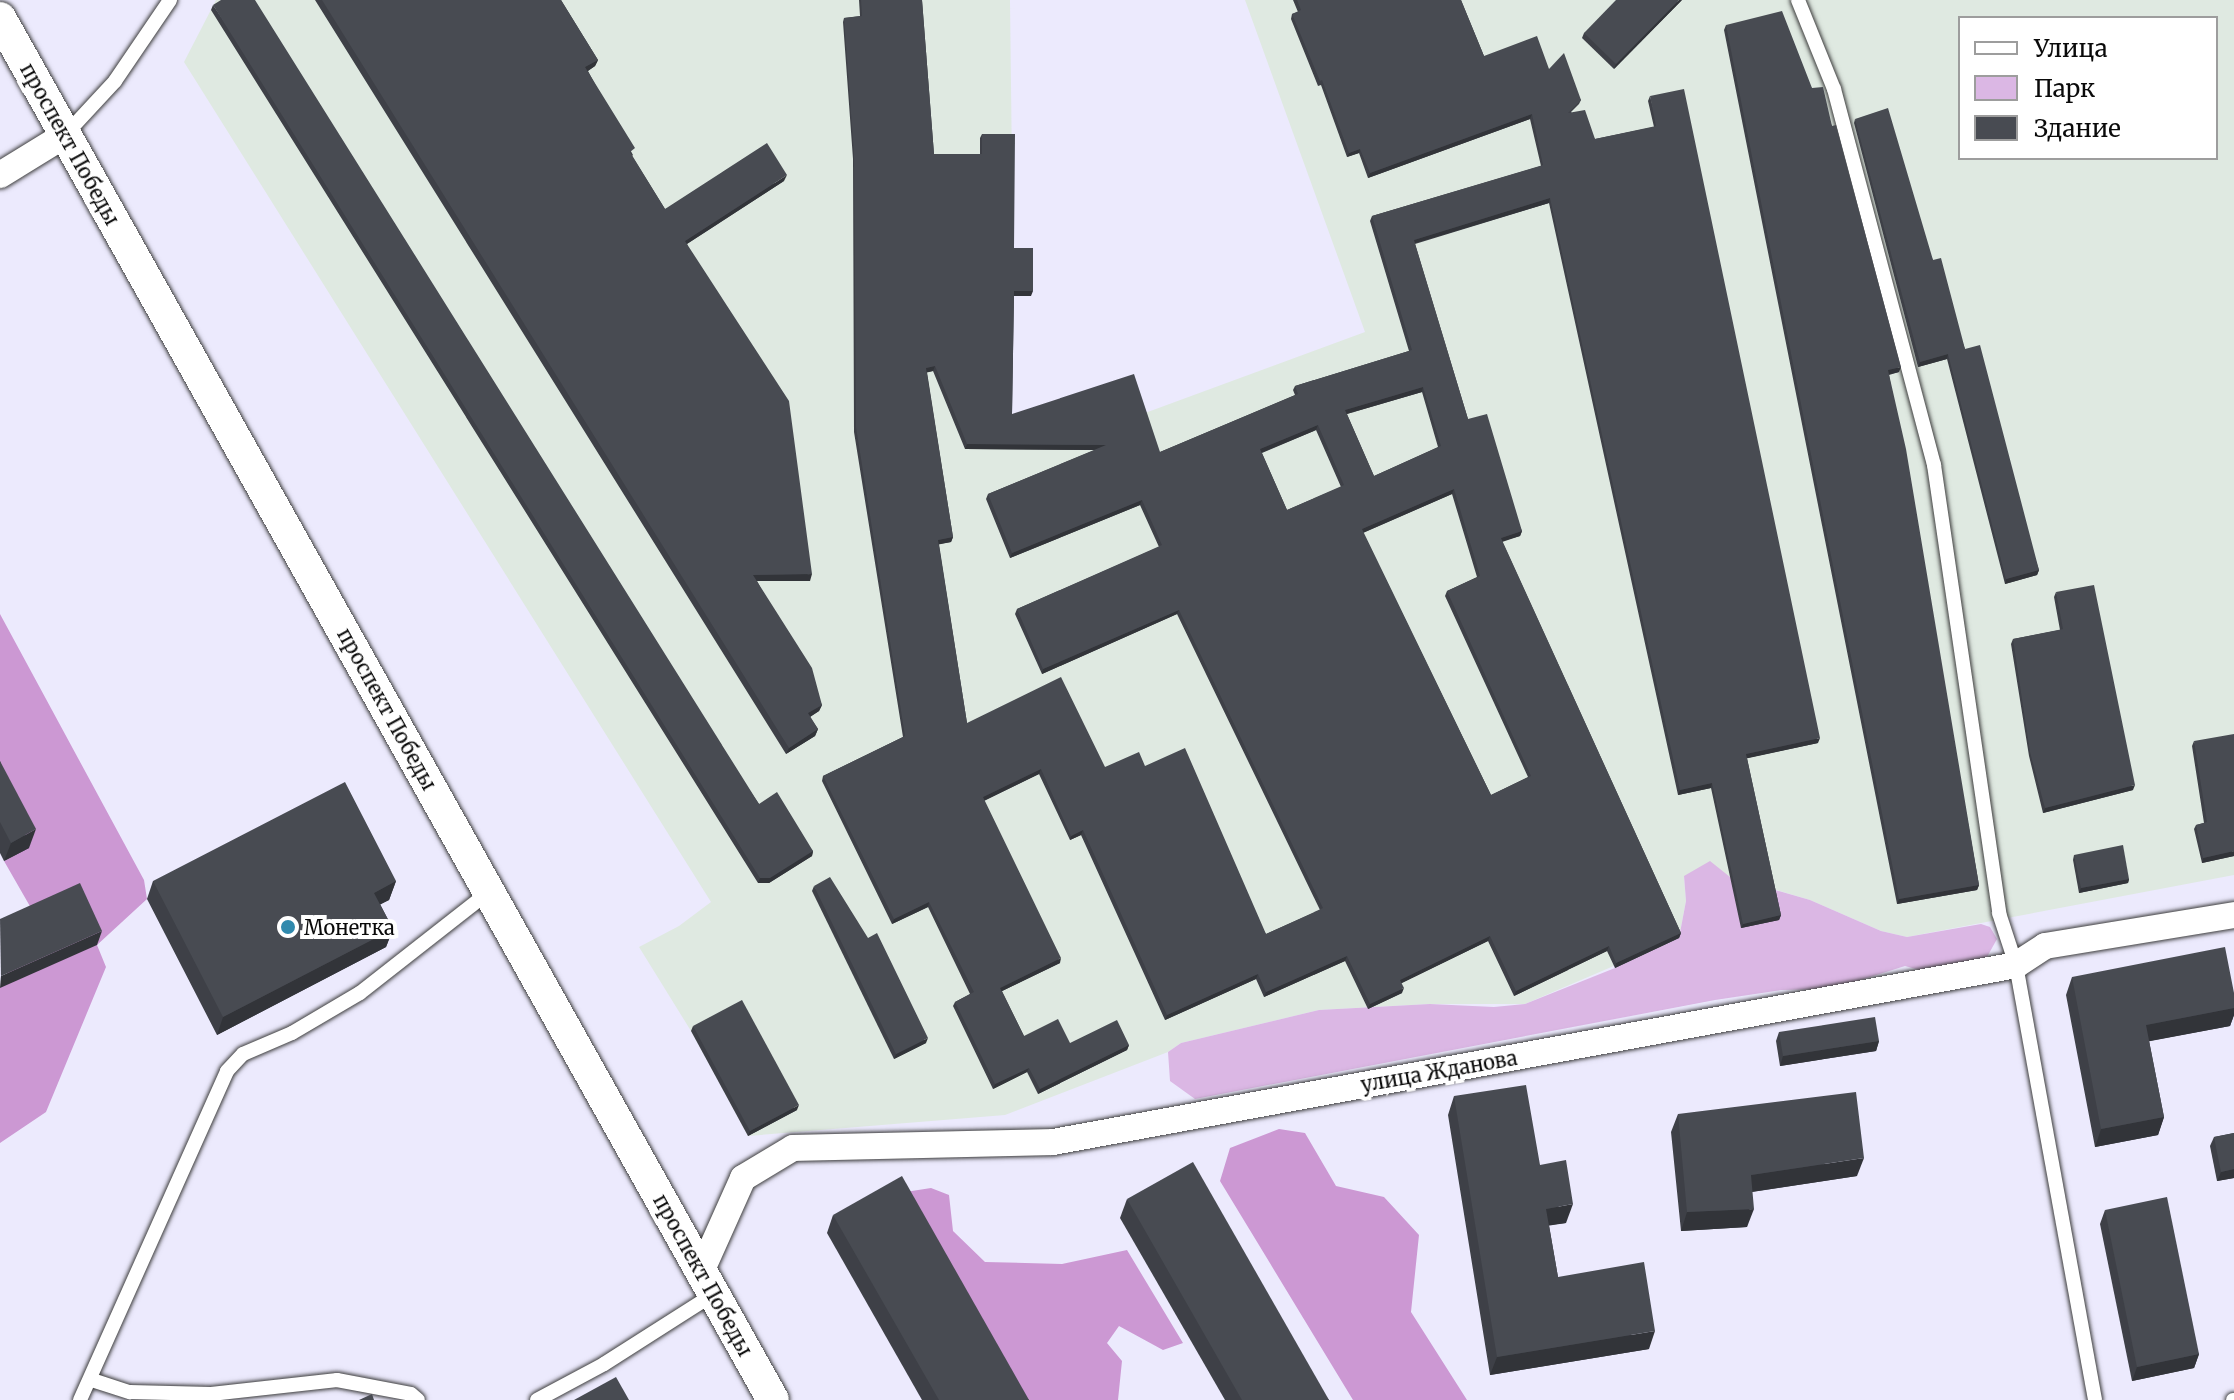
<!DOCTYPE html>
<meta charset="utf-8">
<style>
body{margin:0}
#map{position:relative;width:2234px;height:1400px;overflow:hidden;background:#eceafd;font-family:Merriweather,serif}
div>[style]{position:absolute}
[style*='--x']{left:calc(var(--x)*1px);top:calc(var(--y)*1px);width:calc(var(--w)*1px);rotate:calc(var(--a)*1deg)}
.industrial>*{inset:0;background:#dfe9e1}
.green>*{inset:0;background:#dbb7e4}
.forest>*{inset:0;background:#cc98d3}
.roads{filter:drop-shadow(0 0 2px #3d3d3d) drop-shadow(0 0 2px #3d3d3d)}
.service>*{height:14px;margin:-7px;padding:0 7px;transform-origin:7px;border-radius:7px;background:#fff}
.minor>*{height:26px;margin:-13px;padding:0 13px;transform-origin:13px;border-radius:13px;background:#fff}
.tertiary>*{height:32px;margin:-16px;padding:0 16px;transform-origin:16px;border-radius:16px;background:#fff}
.wall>*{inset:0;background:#3e4047}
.shaded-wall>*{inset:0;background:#323439}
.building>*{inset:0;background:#484b52}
.dots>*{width:22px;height:22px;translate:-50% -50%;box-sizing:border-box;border:4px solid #fff;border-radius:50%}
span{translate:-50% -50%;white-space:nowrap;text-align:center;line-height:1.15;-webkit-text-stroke:8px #fff;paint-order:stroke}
.street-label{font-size:20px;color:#0a0a0a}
.poi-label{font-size:20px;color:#0a0a0a}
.left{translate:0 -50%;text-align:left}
.legend{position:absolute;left:1958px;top:16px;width:260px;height:144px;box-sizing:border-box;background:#fff;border:2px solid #9d9d9d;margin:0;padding:10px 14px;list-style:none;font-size:24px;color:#0a0a0a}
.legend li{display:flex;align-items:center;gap:16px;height:40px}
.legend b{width:40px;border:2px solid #9d9d9d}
</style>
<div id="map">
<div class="industrial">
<div style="clip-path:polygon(evenodd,216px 0,1010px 0,1013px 253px,1031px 253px,1031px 296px,1013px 296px,1011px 418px,1145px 413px,1365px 332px,1245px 0,2234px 0,2234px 875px,1907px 937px,1881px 931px,1810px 900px,1773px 889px,1779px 920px,1741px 928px,1730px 877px,1684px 877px,1686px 901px,1679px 938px,1525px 1004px,1430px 1004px,1319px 1010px,1181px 1043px,1168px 1052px,1005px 1115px,748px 1136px,691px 1031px,639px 947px,679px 926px,711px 902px,184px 62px,216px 0,1960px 18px,2216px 18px,2216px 158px,1960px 158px,1960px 18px)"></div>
</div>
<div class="green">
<div style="clip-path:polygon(1710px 861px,1730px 877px,1810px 900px,1881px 931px,1907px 937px,1981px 924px,1990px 927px,1997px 939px,1987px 957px,1930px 973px,1905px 966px,1832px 989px,1781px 990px,1715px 1000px,1195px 1099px,1170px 1081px,1168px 1052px,1181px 1043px,1319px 1010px,1430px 1004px,1494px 1007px,1525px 1004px,1615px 968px,1679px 938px,1686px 901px,1684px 876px)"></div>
</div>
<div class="forest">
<div style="clip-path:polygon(0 614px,144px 880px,147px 899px,97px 945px,106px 967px,46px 1112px,0 1143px,0 988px,35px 915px,4px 861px,29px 847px,0 792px)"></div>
<div style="clip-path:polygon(1279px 1129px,1305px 1133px,1336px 1186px,1384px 1197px,1419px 1235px,1411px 1312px,1467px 1400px,1353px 1400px,1220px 1181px,1230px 1148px)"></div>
<div style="clip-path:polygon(931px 1188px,949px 1195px,953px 1231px,985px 1262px,1062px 1264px,1127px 1250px,1183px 1343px,1163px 1350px,1119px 1326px,1107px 1343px,1122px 1361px,1118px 1400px,1019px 1400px,899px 1193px)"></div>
</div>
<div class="roads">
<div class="service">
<div style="--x:1798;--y:0;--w:96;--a:68"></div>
<div style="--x:1834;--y:89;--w:389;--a:75.1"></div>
<div style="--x:1934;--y:465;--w:453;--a:81.7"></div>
<div style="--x:1999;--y:913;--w:55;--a:71.9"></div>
<div style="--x:2016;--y:965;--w:442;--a:79.7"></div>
<div style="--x:66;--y:134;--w:72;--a:-47.2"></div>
<div style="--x:115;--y:81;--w:98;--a:-55.8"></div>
<div style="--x:92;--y:1380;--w:40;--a:18"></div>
<div style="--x:130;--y:1392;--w:81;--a:1.4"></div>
<div style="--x:211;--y:1394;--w:127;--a:-6.3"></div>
<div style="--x:337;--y:1380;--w:75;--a:10.7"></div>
<div style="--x:411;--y:1394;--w:9;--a:41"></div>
<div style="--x:80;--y:1400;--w:360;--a:-65.9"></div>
<div style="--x:227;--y:1071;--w:23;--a:-47"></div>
<div style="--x:243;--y:1054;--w:53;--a:-23.2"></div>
<div style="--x:292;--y:1033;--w:79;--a:-30.5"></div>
<div style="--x:360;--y:993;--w:164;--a:-38.1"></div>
<div style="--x:537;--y:1400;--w:76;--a:-28.2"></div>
<div style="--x:604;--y:1364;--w:130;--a:-32.5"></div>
<div style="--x:2233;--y:1400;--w:1;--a:0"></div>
</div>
<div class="minor">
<div style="--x:0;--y:175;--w:76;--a:-31.6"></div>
<div style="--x:701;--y:1272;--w:103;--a:-65.9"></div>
<div style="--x:743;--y:1178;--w:58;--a:-31"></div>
<div style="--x:793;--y:1148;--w:260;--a:-1.3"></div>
<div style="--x:1053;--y:1142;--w:979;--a:-10.41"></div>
<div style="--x:2016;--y:965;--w:35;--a:-33"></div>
<div style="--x:2045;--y:946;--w:192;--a:-9.3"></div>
</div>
<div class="tertiary">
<div style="--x:0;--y:18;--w:1583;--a:60.78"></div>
</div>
</div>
<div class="wall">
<div style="clip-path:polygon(315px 0,561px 0,598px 60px,595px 66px,588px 71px,633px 155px,632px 156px,665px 209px,784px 181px,687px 244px,810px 581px,757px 581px,822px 705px,819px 711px,810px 717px,818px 729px,815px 736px,786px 754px)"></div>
<div style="clip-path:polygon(evenodd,859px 0,922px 0,934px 154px,980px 154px,980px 138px,982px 134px,1014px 248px,1031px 296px,1014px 296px,1012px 414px,1160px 452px,1295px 395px,1293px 390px,1295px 386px,1409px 351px,1370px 221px,1372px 216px,1541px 166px,1530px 119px,1368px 178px,1359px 153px,1347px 157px,1321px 85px,1318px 86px,1291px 19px,1292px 14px,1298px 12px,1293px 0,1461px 0,1484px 56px,1549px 69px,1581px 100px,1579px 104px,1571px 112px,1595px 139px,1654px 127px,1648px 101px,1650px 96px,1818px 743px,1747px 758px,1781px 915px,1779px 920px,1741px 928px,1711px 788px,1678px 795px,1549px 203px,1415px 244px,1468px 419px,1522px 531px,1520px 536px,1502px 541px,1681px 933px,1679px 938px,1615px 968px,1607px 951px,1514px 996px,1488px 941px,1401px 983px,1402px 993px,1368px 1009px,1345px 961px,1264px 997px,1256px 979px,1165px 1020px,1081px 835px,1070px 840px,1039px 774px,984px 801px,1060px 963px,1002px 991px,1024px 1036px,1070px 1043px,1129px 1045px,1127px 1050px,1038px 1094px,1027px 1072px,993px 1089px,953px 1006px,955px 1002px,970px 994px,928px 907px,892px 924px,822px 781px,823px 776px,903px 737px,854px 432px,853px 159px,843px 22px,844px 18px,860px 16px,859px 0,933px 371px,965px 449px,1095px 450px,988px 494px,986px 499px,1010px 558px,1140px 505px,1159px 547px,1017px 609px,1015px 614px,1042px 674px,1177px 614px,1320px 910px,1266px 934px,1145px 766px,1105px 767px,967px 723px,939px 544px,951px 542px,953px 537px,927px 372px,933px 371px,859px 0,1422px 392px,1438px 447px,1374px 476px,1347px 414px,1422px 392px,859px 0,1316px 430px,1341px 487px,1287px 510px,1262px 453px,1316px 430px,859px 0,1452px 494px,1477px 577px,1447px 591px,1445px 596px,1528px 777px,1491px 795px,1363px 533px,1452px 494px)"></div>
<div style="clip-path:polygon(1682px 0,1614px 69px,1582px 38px,1584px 33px)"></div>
<div style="clip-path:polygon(213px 5px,759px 804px,813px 851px,812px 856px,769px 883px,758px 883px,211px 10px)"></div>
<div style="clip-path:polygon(1726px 25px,1812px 88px,1832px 126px,1899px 372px,1889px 375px,1979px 885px,1977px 890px,1897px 904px,1724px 30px)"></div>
<div style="clip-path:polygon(1855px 119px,1933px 260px,1965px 349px,2039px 570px,2037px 575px,2005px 584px,1947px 359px,1918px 367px,1854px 123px)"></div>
<div style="clip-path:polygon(2056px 592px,2133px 790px,2043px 813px,2029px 756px,2011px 644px,2013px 639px,2060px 630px,2054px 597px)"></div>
<div style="clip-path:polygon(2194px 741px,2234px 856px,2202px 863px,2194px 829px,2196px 825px,2204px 823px,2192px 746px)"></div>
<div style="clip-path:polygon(0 761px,29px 848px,4px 861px,0 853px)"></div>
<div style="clip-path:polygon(2074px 855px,2129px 879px,2128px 883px,2079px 893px,2073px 860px)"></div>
<div style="clip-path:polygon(153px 881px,396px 881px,389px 900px,380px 904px,393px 929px,386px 947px,217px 1035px,147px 899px)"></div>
<div style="clip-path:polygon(814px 886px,926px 1043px,894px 1059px,812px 891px)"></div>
<div style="clip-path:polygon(2072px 977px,2234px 993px,2234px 1015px,2230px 1026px,2149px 1041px,2164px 1117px,2158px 1135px,2095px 1147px,2066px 995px)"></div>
<div style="clip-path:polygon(693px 1026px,797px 1110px,748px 1136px,691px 1031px)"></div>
<div style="clip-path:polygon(1779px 1032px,1879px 1041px,1876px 1051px,1780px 1066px,1776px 1041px)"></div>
<div style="clip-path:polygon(1454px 1096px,1540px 1165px,1566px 1223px,1549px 1225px,1558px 1277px,1649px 1349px,1490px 1375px,1448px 1115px)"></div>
<div style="clip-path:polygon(1678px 1114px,1857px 1176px,1752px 1192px,1747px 1227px,1681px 1231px,1671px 1132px)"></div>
<div style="clip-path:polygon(2234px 1133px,2234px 1178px,2217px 1181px,2210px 1146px,2214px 1137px)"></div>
<div style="clip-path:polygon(1127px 1199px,1329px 1400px,1225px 1400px,1120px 1218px)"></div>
<div style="clip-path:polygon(2105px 1210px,2199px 1354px,2194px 1368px,2132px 1381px,2100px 1224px)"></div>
<div style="clip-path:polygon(833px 1215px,1029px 1400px,922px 1400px,827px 1233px)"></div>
</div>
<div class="shaded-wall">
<div style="clip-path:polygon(1679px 0,1682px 0,1614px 69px,1616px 64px)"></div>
<div style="clip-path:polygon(598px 60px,595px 66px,583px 74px,585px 67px)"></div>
<div style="clip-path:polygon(1532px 114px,1530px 119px,1368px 178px,1370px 173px)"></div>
<div style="clip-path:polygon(1360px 149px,1359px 153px,1347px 157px,1349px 153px)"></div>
<div style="clip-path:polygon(787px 175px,784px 181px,682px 247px,685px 241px)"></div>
<div style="clip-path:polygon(1550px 198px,1549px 203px,1412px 244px,1414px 240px)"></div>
<div style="clip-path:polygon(1014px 291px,1033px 291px,1031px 296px,1012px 296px)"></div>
<div style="clip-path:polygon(1948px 354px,1947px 359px,1918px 367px,1920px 362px)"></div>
<div style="clip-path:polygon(935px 366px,933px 371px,925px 373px,926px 368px)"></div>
<div style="clip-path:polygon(1901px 367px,1899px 372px,1886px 375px,1888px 370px)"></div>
<div style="clip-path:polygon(1423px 387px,1422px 392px,1343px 415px,1345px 410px)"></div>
<div style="clip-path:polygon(1318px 425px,1316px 430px,1258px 454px,1260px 449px)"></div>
<div style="clip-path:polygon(967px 444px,1106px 445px,1104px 450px,965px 449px)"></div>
<div style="clip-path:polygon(1454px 489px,1452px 494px,1360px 534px,1362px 529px)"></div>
<div style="clip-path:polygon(1142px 500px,1140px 505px,1010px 558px,1012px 553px)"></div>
<div style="clip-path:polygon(1522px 531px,1520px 536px,1499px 543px,1501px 538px)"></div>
<div style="clip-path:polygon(953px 537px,951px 542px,936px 545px,938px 540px)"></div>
<div style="clip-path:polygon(2039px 570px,2037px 575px,2005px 584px,2006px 579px)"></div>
<div style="clip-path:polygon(812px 574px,810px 581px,751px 581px,753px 575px)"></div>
<div style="clip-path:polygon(1179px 610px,1177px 614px,1042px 674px,1043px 669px)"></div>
<div style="clip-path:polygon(822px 705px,819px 711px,805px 720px,808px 713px)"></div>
<div style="clip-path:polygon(818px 729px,815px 736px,786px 754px,789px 748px)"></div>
<div style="clip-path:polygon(1820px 738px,1818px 743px,1744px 759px,1746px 754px)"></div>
<div style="clip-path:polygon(1041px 769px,1039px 774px,981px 802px,983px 797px)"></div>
<div style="clip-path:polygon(1712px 783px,1711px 788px,1678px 795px,1680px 790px)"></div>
<div style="clip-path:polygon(2135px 785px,2133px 790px,2043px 813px,2045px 808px)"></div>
<div style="clip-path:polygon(36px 829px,29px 848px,4px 861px,11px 843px)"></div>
<div style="clip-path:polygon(1083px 830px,1081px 835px,1070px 840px,1071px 836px)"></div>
<div style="clip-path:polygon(813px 851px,812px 856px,769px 883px,758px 883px,760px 878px)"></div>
<div style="clip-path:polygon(2234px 851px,2234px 856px,2202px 863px,2203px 858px)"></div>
<div style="clip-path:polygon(2129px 879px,2128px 883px,2079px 893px,2081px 888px)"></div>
<div style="clip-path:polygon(396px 881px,389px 900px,368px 911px,374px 893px)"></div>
<div style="clip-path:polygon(1979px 885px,1977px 890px,1897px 904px,1899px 899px)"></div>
<div style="clip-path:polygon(929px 902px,928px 907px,892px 924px,894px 919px)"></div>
<div style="clip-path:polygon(1781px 915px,1779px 920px,1741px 928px,1743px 924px)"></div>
<div style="clip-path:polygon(393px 929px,386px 947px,217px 1035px,223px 1017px)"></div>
<div style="clip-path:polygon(102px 931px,97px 945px,0 988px,1px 976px)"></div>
<div style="clip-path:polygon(1681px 933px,1679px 938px,1615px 968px,1616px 963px)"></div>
<div style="clip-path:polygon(1490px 936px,1488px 941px,1398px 985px,1400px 980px)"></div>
<div style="clip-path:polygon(1609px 946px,1607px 951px,1514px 996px,1516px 991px)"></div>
<div style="clip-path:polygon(1347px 956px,1345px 961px,1264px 997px,1266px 992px)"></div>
<div style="clip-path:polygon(1061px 958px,1060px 963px,998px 993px,1000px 988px)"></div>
<div style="clip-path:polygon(1258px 974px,1256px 979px,1165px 1020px,1167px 1015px)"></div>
<div style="clip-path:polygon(1404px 988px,1402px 993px,1368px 1009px,1370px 1004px)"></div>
<div style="clip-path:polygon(2234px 1008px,2234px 1015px,2230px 1026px,2140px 1043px,2146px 1025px)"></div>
<div style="clip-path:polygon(928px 1038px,926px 1043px,894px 1059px,896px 1054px)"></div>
<div style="clip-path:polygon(1879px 1041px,1876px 1051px,1780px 1066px,1783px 1056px)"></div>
<div style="clip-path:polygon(1129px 1045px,1127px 1050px,1038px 1094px,1040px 1089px)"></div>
<div style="clip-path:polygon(1029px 1068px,1027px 1072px,993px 1089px,995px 1084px)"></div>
<div style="clip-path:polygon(799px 1105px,797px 1110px,748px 1136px,750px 1131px)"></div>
<div style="clip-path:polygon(2164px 1117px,2158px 1135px,2095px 1147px,2101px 1129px)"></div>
<div style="clip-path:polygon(1864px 1158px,1857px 1176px,1744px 1193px,1751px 1175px)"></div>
<div style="clip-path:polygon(2234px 1169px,2234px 1178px,2217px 1181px,2221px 1172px)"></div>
<div style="clip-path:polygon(1573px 1204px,1566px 1223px,1540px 1227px,1546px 1209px)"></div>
<div style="clip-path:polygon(1754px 1209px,1747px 1227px,1681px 1231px,1687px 1212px)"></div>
<div style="clip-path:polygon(1655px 1331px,1649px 1349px,1490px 1375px,1497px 1357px)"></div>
<div style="clip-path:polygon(2199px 1354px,2194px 1368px,2132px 1381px,2137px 1367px)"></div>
</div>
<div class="building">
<div style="clip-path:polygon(221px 0,255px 0,759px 804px,777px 792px,813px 851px,770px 878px,760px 878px,213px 5px)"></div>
<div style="clip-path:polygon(322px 0,561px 0,598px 60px,585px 67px,635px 148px,630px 152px,665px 209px,767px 143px,787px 175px,685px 241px,789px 401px,812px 574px,753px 575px,812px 668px,822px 705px,808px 713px,818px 729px,789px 748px)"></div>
<div style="clip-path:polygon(evenodd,861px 0,922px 0,934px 154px,982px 154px,982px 134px,1015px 134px,1014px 248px,1033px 248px,1033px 291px,1014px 291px,1012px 414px,1134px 374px,1160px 452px,1298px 394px,1295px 386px,1412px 350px,1372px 216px,1543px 165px,1532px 114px,1370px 173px,1360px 149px,1349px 153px,1322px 80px,1320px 81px,1292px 14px,1301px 10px,1297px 0,1461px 0,1484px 56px,1537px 36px,1549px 69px,1564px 53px,1581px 100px,1568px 113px,1585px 110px,1595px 139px,1656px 126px,1650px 96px,1684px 89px,1820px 738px,1746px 754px,1781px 915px,1743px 924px,1712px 783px,1680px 790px,1550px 198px,1414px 240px,1468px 419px,1487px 414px,1522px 531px,1501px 538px,1681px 933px,1616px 963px,1609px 946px,1516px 991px,1490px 936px,1400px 980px,1404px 988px,1370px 1004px,1347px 956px,1266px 992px,1258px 974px,1167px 1015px,1083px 830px,1071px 836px,1041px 769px,983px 797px,1061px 958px,1000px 988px,1024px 1036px,1058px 1019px,1070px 1043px,1117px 1020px,1129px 1045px,1040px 1089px,1029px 1068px,995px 1084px,955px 1002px,974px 992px,929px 902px,894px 919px,823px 776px,905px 736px,856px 427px,854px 154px,844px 18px,862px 16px,861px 0,935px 366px,967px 444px,1106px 445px,988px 494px,1012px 553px,1142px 500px,1162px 545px,1017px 609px,1043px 669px,1179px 610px,1323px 908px,1266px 934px,1185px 748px,1145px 766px,1139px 752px,1105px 767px,1061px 677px,967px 723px,938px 540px,953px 537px,926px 368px,935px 366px,861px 0,1423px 387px,1441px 446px,1374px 476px,1345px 410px,1423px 387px,861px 0,1318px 425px,1344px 485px,1287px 510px,1260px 449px,1318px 425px,861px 0,1454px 489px,1480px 576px,1447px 591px,1531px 776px,1491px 795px,1362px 529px,1454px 489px)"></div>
<div style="clip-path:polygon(1616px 0,1679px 0,1616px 64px,1584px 33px)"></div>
<div style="clip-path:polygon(1782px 11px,1812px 88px,1823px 87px,1832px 126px,1836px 125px,1901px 367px,1888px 370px,1906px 449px,1979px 885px,1899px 899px,1726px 25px)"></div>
<div style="clip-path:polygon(1888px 108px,1933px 260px,1941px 258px,1965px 349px,1980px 345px,2039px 570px,2006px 579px,1948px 354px,1920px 362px,1855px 119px)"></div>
<div style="clip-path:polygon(2094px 585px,2135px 785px,2045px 808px,2030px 752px,2013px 639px,2063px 629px,2056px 592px)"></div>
<div style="clip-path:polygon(2234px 734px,2234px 851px,2203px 858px,2196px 825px,2207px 822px,2194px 741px)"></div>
<div style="clip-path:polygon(0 761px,36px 829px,11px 843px,0 822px)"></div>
<div style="clip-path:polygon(345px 782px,396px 881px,374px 893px,393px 929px,223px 1017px,153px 881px)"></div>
<div style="clip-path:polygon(2123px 845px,2129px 879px,2081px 888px,2074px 855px)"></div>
<div style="clip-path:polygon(830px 877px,868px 938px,877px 933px,928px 1038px,896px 1054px,814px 886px)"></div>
<div style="clip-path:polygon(80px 883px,102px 931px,1px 976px,0 919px)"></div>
<div style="clip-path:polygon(2225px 947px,2234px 993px,2234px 1008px,2146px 1025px,2164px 1117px,2101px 1129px,2072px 977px)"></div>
<div style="clip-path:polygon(742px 1000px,799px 1105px,750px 1131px,693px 1026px)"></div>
<div style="clip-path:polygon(1875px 1017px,1879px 1041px,1783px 1056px,1779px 1032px)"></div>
<div style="clip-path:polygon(1526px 1085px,1540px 1165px,1566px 1160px,1573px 1204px,1546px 1209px,1558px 1277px,1644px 1262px,1655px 1331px,1497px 1357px,1454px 1096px)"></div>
<div style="clip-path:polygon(1856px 1092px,1864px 1158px,1751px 1175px,1754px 1209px,1687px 1212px,1678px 1114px)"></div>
<div style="clip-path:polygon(2234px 1133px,2234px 1169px,2221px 1172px,2214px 1137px)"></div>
<div style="clip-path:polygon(1193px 1162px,1329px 1400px,1242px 1400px,1127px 1199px)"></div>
<div style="clip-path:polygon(902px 1176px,1029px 1400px,939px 1400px,833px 1215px)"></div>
<div style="clip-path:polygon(2167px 1197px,2199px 1354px,2137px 1367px,2105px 1210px)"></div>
<div style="clip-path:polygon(616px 1377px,629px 1400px,574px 1400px)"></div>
<div style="clip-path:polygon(372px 1394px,374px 1400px,359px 1400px)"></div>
</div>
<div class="dots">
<div style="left:288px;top:927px;background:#3089ad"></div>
</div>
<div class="street-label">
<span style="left:70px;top:144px;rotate:61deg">проспект Победы</span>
<span style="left:387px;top:709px;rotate:61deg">проспект Победы</span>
<span style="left:1439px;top:1071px;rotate:-10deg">улица Жданова</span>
<span style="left:703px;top:1275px;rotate:61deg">проспект Победы</span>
</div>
<div class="poi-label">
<span class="left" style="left:304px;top:927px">Монетка</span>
</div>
<ul class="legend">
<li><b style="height:10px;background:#fff"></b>Улица</li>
<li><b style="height:22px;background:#dbb7e4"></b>Парк</li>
<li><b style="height:22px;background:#484b52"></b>Здание</li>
</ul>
</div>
